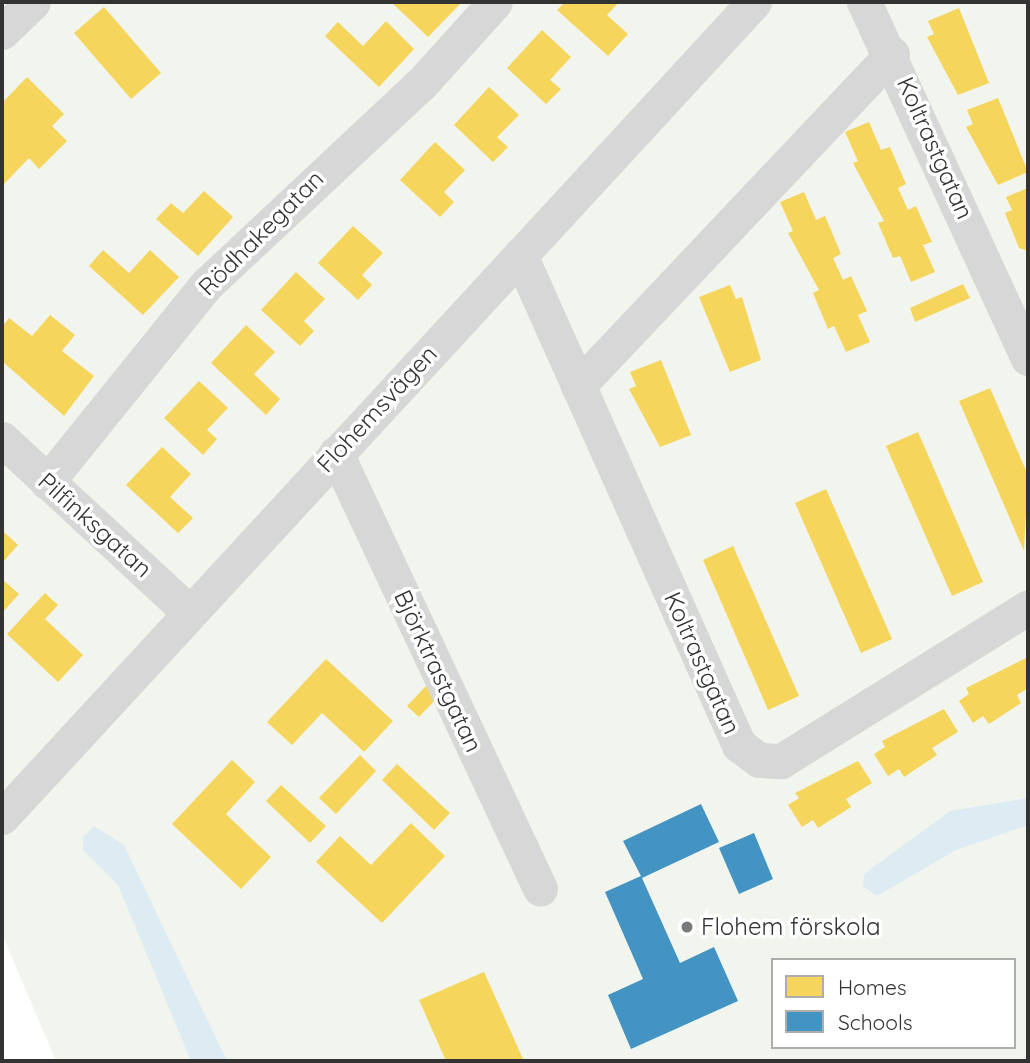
<!DOCTYPE html>
<meta charset="utf-8">
<style>
body{margin:0}
#map{position:relative;width:1030px;height:1063px;overflow:hidden;background:#fff;font-family:Quicksand,sans-serif}
div>[style]{position:absolute}
[style*='--x']{left:calc(var(--x)*1px);top:calc(var(--y)*1px);width:calc(var(--w)*1px);rotate:calc(var(--a)*1deg)}
.green>*{inset:0;background:#f1f5ed}
.water>*{inset:0;background:#ddebf3}
.homes>*{inset:0;background:#f6d55c}
.schools>*{inset:0;background:#4393c3}
.minor>*{height:35px;margin:-17.5px;padding:0 17.5px;transform-origin:17.5px;border-radius:17.5px;background:#d7d7d7}
.dots>*{width:19px;height:19px;translate:-50% -50%;box-sizing:border-box;border:4px solid #fff;border-radius:50%}
span{translate:-50% -50%;white-space:nowrap;text-align:center;line-height:1.15;-webkit-text-stroke:7px #fff;paint-order:stroke}
.street-label{font-size:24px;color:#333}
.poi-label{font-size:24px;color:#333}
.left{translate:0 -50%;text-align:left}
.frame{position:absolute;inset:0;border:4px solid #333;pointer-events:none}
.legend{position:absolute;left:771px;top:958px;width:245px;height:91px;box-sizing:border-box;background:#fff;border:2px solid #adadad;margin:0;padding:9px 12px;list-style:none;font-size:21px;color:#333}
.legend li{display:flex;align-items:center;gap:14px;height:35px}
.legend b{width:35px;border:2px solid #adadad}
</style>
<div id="map">
<div class="green">
<div style="clip-path:polygon(evenodd,2px 2px,1028px 2px,1028px 1061px,56px 1061px,2px 934px,2px 2px,773px 960px,1014px 960px,1014px 1047px,773px 1047px,773px 960px)"></div>
</div>
<div class="water">
<div style="clip-path:polygon(1028px 798px,1028px 825px,956px 850px,877px 896px,863px 886px,864px 874px,950px 811px)"></div>
<div style="clip-path:polygon(94px 826px,124px 845px,227px 1061px,191px 1061px,118px 885px,83px 850px,83px 837px)"></div>
</div>
<div class="homes">
<div style="clip-path:polygon(391px 2px,462px 2px,428px 37px)"></div>
<div style="clip-path:polygon(565px 2px,619px 2px,607px 15px,628px 34px,608px 56px,557px 10px)"></div>
<div style="clip-path:polygon(104px 7px,161px 73px,131px 99px,74px 33px)"></div>
<div style="clip-path:polygon(959px 8px,989px 83px,958px 95px,927px 37px,934px 34px,928px 21px)"></div>
<div style="clip-path:polygon(386px 21px,414px 49px,379px 87px,325px 36px,338px 22px,363px 46px)"></div>
<div style="clip-path:polygon(542px 30px,571px 57px,550px 80px,561px 89px,546px 104px,507px 68px)"></div>
<div style="clip-path:polygon(27px 77px,64px 114px,52px 126px,67px 141px,39px 169px,29px 158px,4px 184px,2px 103px)"></div>
<div style="clip-path:polygon(489px 87px,519px 115px,497px 137px,508px 147px,493px 162px,454px 125px)"></div>
<div style="clip-path:polygon(998px 98px,1028px 172px,998px 185px,966px 127px,973px 124px,967px 110px)"></div>
<div style="clip-path:polygon(869px 122px,881px 150px,890px 147px,906px 184px,898px 188px,908px 210px,916px 206px,932px 242px,923px 245px,935px 272px,911px 282px,900px 256px,893px 258px,878px 223px,884px 221px,853px 163px,858px 161px,845px 132px)"></div>
<div style="clip-path:polygon(435px 142px,465px 170px,444px 192px,454px 202px,440px 217px,400px 180px)"></div>
<div style="clip-path:polygon(1028px 188px,1028px 251px,1019px 248px,1005px 213px,1012px 210px,1006px 197px)"></div>
<div style="clip-path:polygon(204px 191px,233px 217px,198px 256px,156px 219px,171px 203px,183px 213px)"></div>
<div style="clip-path:polygon(804px 192px,816px 220px,825px 216px,841px 254px,833px 258px,843px 280px,851px 276px,867px 311px,858px 315px,870px 342px,846px 352px,834px 326px,828px 329px,813px 293px,819px 290px,788px 233px,793px 231px,780px 202px)"></div>
<div style="clip-path:polygon(353px 226px,383px 253px,362px 275px,372px 285px,358px 300px,318px 263px)"></div>
<div style="clip-path:polygon(103px 250px,129px 273px,150px 250px,179px 277px,143px 315px,89px 266px)"></div>
<div style="clip-path:polygon(296px 272px,325px 299px,304px 321px,314px 331px,300px 346px,261px 310px)"></div>
<div style="clip-path:polygon(963px 284px,970px 298px,915px 322px,910px 308px)"></div>
<div style="clip-path:polygon(730px 285px,736px 299px,742px 297px,761px 360px,730px 372px,699px 297px)"></div>
<div style="clip-path:polygon(50px 315px,75px 335px,62px 351px,94px 376px,64px 416px,2px 361px,2px 327px,9px 318px,32px 336px)"></div>
<div style="clip-path:polygon(246px 325px,275px 352px,254px 374px,280px 399px,266px 415px,211px 363px)"></div>
<div style="clip-path:polygon(661px 360px,691px 435px,660px 447px,629px 389px,636px 386px,630px 372px)"></div>
<div style="clip-path:polygon(199px 381px,228px 408px,207px 430px,217px 439px,203px 455px,164px 418px)"></div>
<div style="clip-path:polygon(990px 388px,1028px 475px,1024px 551px,959px 401px)"></div>
<div style="clip-path:polygon(918px 432px,983px 582px,952px 596px,886px 446px)"></div>
<div style="clip-path:polygon(162px 447px,191px 474px,170px 497px,193px 518px,178px 533px,126px 485px)"></div>
<div style="clip-path:polygon(826px 489px,892px 639px,861px 653px,795px 503px)"></div>
<div style="clip-path:polygon(4px 532px,18px 545px,2px 563px,2px 534px)"></div>
<div style="clip-path:polygon(733px 546px,799px 696px,768px 710px,703px 560px)"></div>
<div style="clip-path:polygon(2px 579px,19px 594px,2px 613px)"></div>
<div style="clip-path:polygon(45px 593px,58px 605px,45px 619px,83px 655px,58px 682px,7px 634px)"></div>
<div style="clip-path:polygon(1028px 657px,1028px 688px,1017px 695px,1021px 703px,989px 724px,983px 716px,973px 723px,959px 701px,969px 694px,966px 688px)"></div>
<div style="clip-path:polygon(326px 659px,393px 721px,364px 752px,322px 713px,292px 745px,267px 722px)"></div>
<div style="clip-path:polygon(426px 686px,438px 697px,419px 717px,407px 706px)"></div>
<div style="clip-path:polygon(944px 709px,958px 732px,932px 748px,937px 755px,904px 777px,899px 769px,888px 776px,874px 754px,885px 747px,882px 741px)"></div>
<div style="clip-path:polygon(360px 755px,376px 771px,336px 814px,319px 798px)"></div>
<div style="clip-path:polygon(232px 760px,255px 782px,226px 814px,271px 857px,241px 889px,172px 824px)"></div>
<div style="clip-path:polygon(858px 761px,872px 783px,846px 799px,851px 807px,818px 828px,813px 820px,802px 827px,788px 805px,799px 798px,795px 793px)"></div>
<div style="clip-path:polygon(397px 764px,450px 813px,434px 830px,382px 780px)"></div>
<div style="clip-path:polygon(281px 785px,326px 826px,310px 843px,266px 801px)"></div>
<div style="clip-path:polygon(411px 823px,445px 856px,382px 923px,316px 862px,340px 836px,371px 865px)"></div>
<div style="clip-path:polygon(484px 972px,524px 1061px,446px 1061px,419px 1000px)"></div>
</div>
<div class="schools">
<div style="clip-path:polygon(701px 804px,719px 842px,642px 878px,680px 963px,714px 947px,738px 1001px,631px 1049px,608px 995px,643px 979px,605px 892px,641px 876px,623px 841px)"></div>
<div style="clip-path:polygon(754px 833px,773px 879px,739px 894px,719px 848px)"></div>
</div>
<div class="minor">
<div style="--x:864;--y:2;--w:392;--a:65.3"></div>
<div style="--x:2;--y:32;--w:43;--a:-44.1"></div>
<div style="--x:520;--y:255;--w:537;--a:65.92"></div>
<div style="--x:739;--y:745;--w:25;--a:37"></div>
<div style="--x:759;--y:760;--w:22;--a:3"></div>
<div style="--x:781;--y:761;--w:291;--a:-31.9"></div>
<div style="--x:578;--y:386;--w:457;--a:-46.6"></div>
<div style="--x:2;--y:439;--w:253;--a:42.8"></div>
<div style="--x:336;--y:453;--w:481;--a:64.9"></div>
<div style="--x:47;--y:482;--w:255;--a:-51.1"></div>
<div style="--x:207;--y:284;--w:294;--a:-43.1"></div>
<div style="--x:422;--y:83;--w:109;--a:-48"></div>
<div style="--x:2;--y:817;--w:1109;--a:-47.3"></div>
</div>
<div class="dots">
<div style="left:687px;top:927px;background:#7a7a7a"></div>
</div>
<div class="street-label">
<span style="left:935px;top:148px;rotate:66deg">Koltrastgatan</span>
<span style="left:261px;top:233px;rotate:-45deg">Rödhakegatan</span>
<span style="left:377px;top:409px;rotate:-47deg">Flohemsvägen</span>
<span style="left:95px;top:525px;rotate:42deg">Pilfinksgatan</span>
<span style="left:702px;top:663px;rotate:66deg">Koltrastgatan</span>
<span style="left:438px;top:671px;rotate:65deg">Björktrastgatan</span>
</div>
<div class="poi-label">
<span class="left" style="left:701px;top:927px">Flohem förskola</span>
</div>
<div class="frame"></div>
<ul class="legend">
<li><b style="height:19px;background:#f6d55c"></b>Homes</li>
<li><b style="height:19px;background:#4393c3"></b>Schools</li>
</ul>
</div>
